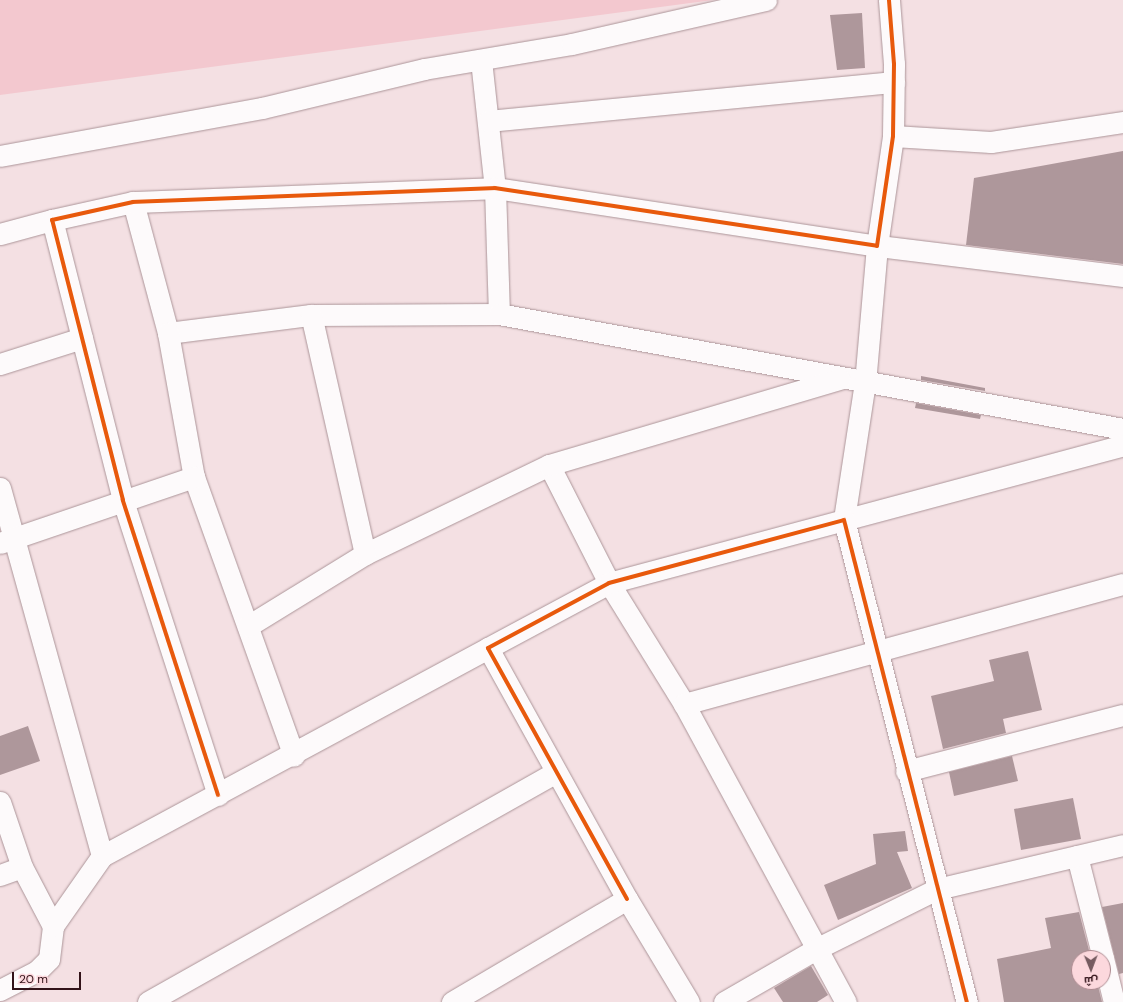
<!DOCTYPE html>
<meta charset="utf-8">
<style>
body{margin:0}
#map{position:relative;width:1123px;height:1002px;overflow:hidden;background:#f4e0e3;font-family:"DM Sans",Cairo,sans-serif}
div>[style]{position:absolute}
[style*='--x']{left:calc(var(--x)*1px);top:calc(var(--y)*1px);width:calc(var(--w)*1px);rotate:calc(var(--a)*1deg)}
.green>*{inset:0;background:#f3c8cf}
.building>*{inset:0;background:#ae979b}
.roads{filter:drop-shadow(0 0 1px #ac9599) drop-shadow(0 0 1px #ac9599)}
.street>*{height:21px;margin:-10.5px;padding:0 10.5px;transform-origin:10.5px;border-radius:10.5px;background:#fdfafb}
.cycleway>*{height:4px;margin:-2px;padding:0 2px;transform-origin:2px;border-radius:2px;background:#e8590c}
span{translate:-50% -50%;white-space:nowrap;text-align:center;line-height:1.15;-webkit-text-stroke:4px #fcd8dd;paint-order:stroke}
.north{position:absolute;left:1071px;top:950px;width:40px;height:40px;box-sizing:border-box;background:#fcd8dd;border:1px solid #ab898f;border-radius:50%;rotate:179deg;font-size:11px;font-weight:700;line-height:16px;text-align:center;color:#321319}
.north::after{content:'';display:block;margin:auto;width:14px;height:18px;background:#765b60;clip-path:polygon(50% 0,100% 100%,50% 72%,0 100%)}
.scale{position:absolute;left:12px;top:972px;width:69px;height:18px;box-sizing:border-box;border:2px solid #321319;border-top:0;padding-left:5px;font-size:12px;line-height:14px;white-space:nowrap;color:#321319;-webkit-text-stroke:3px #fcd8dd;paint-order:stroke}
</style>
<div id="map">
<div class="green">
<div style="clip-path:polygon(0 0,713px 0,0 95px)"></div>
</div>
<div class="building">
<div style="clip-path:polygon(862px 13px,865px 68px,837px 70px,830px 15px)"></div>
<div style="clip-path:polygon(1123px 151px,1123px 264px,966px 245px,974px 178px)"></div>
<div style="clip-path:polygon(921px 376px,985px 388px,985px 391px,921px 380px)"></div>
<div style="clip-path:polygon(916px 403px,981px 415px,980px 419px,915px 408px)"></div>
<div style="clip-path:polygon(1028px 651px,1042px 710px,1003px 719px,1006px 733px,943px 749px,931px 696px,994px 681px,989px 660px)"></div>
<div style="clip-path:polygon(28px 726px,40px 761px,0 775px,0 736px)"></div>
<div style="clip-path:polygon(1012px 756px,1018px 781px,954px 796px,949px 772px)"></div>
<div style="clip-path:polygon(1073px 798px,1081px 839px,1021px 850px,1014px 809px)"></div>
<div style="clip-path:polygon(905px 831px,908px 851px,897px 852px,912px 888px,838px 920px,824px 885px,876px 864px,873px 834px)"></div>
<div style="clip-path:polygon(1123px 903px,1123px 973px,1119px 974px,1102px 907px)"></div>
<div style="clip-path:polygon(1079px 912px,1091px 958px,1079px 958px,1079px 982px,1097px 982px,1102px 1002px,1004px 1002px,997px 959px,1051px 948px,1045px 918px)"></div>
<div style="clip-path:polygon(811px 966px,828px 995px,817px 1002px,783px 1002px,774px 988px)"></div>
</div>
<div class="roads">
<div class="street">
<div style="--x:481;--y:60;--w:129;--a:83.8"></div>
<div style="--x:495;--y:188;--w:126;--a:88.2"></div>
<div style="--x:488;--y:121;--w:408;--a:-5.5"></div>
<div style="--x:893;--y:136;--w:98;--a:3.5"></div>
<div style="--x:991;--y:142;--w:134;--a:-8.6"></div>
<div style="--x:0;--y:156;--w:266;--a:-10.4"></div>
<div style="--x:262;--y:108;--w:167;--a:-13.5"></div>
<div style="--x:424;--y:69;--w:150;--a:-9.6"></div>
<div style="--x:572;--y:44;--w:199;--a:-12.8"></div>
<div style="--x:133;--y:202;--w:136;--a:75"></div>
<div style="--x:168;--y:333;--w:144;--a:-7.2"></div>
<div style="--x:311;--y:315;--w:188;--a:-0.3"></div>
<div style="--x:499;--y:314;--w:635;--a:10.44"></div>
<div style="--x:0;--y:234;--w:54;--a:-15.1"></div>
<div style="--x:1123;--y:276;--w:248;--a:-173"></div>
<div style="--x:877;--y:246;--w:137;--a:95"></div>
<div style="--x:865;--y:382;--w:140;--a:98.7"></div>
<div style="--x:844;--y:520;--w:289;--a:-15"></div>
<div style="--x:168;--y:333;--w:146;--a:79.8"></div>
<div style="--x:194;--y:477;--w:296;--a:70.3"></div>
<div style="--x:0;--y:364;--w:86;--a:-17.6"></div>
<div style="--x:549;--y:465;--w:132;--a:63"></div>
<div style="--x:609;--y:583;--w:142;--a:58.2"></div>
<div style="--x:684;--y:704;--w:339;--a:61.5"></div>
<div style="--x:0;--y:488;--w:382;--a:74.5"></div>
<div style="--x:0;--y:543;--w:205;--a:-18.8"></div>
<div style="--x:365;--y:554;--w:204;--a:-25.8"></div>
<div style="--x:549;--y:465;--w:303;--a:-16.5"></div>
<div style="--x:248;--y:626;--w:137;--a:-31.6"></div>
<div style="--x:365;--y:554;--w:245;--a:-102.7"></div>
<div style="--x:684;--y:704;--w:455;--a:-15.3"></div>
<div style="--x:906;--y:771;--w:224;--a:-14.5"></div>
<div style="--x:218;--y:795;--w:310;--a:-107.9"></div>
<div style="--x:123;--y:500;--w:289;--a:-104.2"></div>
<div style="--x:52;--y:220;--w:83;--a:-12.5"></div>
<div style="--x:133;--y:202;--w:362;--a:-2.2"></div>
<div style="--x:495;--y:188;--w:386;--a:8.6"></div>
<div style="--x:877;--y:246;--w:111;--a:-81.7"></div>
<div style="--x:893;--y:136;--w:72;--a:-89.2"></div>
<div style="--x:894;--y:64;--w:64;--a:-94.5"></div>
<div style="--x:0;--y:802;--w:69;--a:71.3"></div>
<div style="--x:22;--y:867;--w:67;--a:62.3"></div>
<div style="--x:1077;--y:856;--w:105;--a:75.7"></div>
<div style="--x:0;--y:875;--w:23;--a:-20"></div>
<div style="--x:627;--y:899;--w:287;--a:-119"></div>
<div style="--x:488;--y:648;--w:137;--a:-28.2"></div>
<div style="--x:609;--y:583;--w:243;--a:-15"></div>
<div style="--x:844;--y:520;--w:497;--a:75.7"></div>
<div style="--x:1103;--y:958;--w:45;--a:76"></div>
<div style="--x:0;--y:990;--w:42;--a:-27.2"></div>
<div style="--x:37;--y:971;--w:17;--a:-45"></div>
<div style="--x:49;--y:959;--w:33;--a:-83"></div>
<div style="--x:53;--y:926;--w:85;--a:-55"></div>
<div style="--x:102;--y:856;--w:438;--a:-28.3"></div>
<div style="--x:148;--y:1002;--w:467;--a:-29.4"></div>
<div style="--x:452;--y:1002;--w:203;--a:-30.5"></div>
<div style="--x:627;--y:899;--w:120;--a:59"></div>
<div style="--x:724;--y:1002;--w:108;--a:-29.9"></div>
<div style="--x:818;--y:948;--w:133;--a:-26.4"></div>
<div style="--x:937;--y:889;--w:191;--a:-13.3"></div>
</div>
</div>
<div class="cycleway">
<div style="--x:218;--y:795;--w:310;--a:-107.9"></div>
<div style="--x:123;--y:500;--w:289;--a:-104.2"></div>
<div style="--x:52;--y:220;--w:83;--a:-12.5"></div>
<div style="--x:133;--y:202;--w:362;--a:-2.2"></div>
<div style="--x:495;--y:188;--w:386;--a:8.6"></div>
<div style="--x:877;--y:246;--w:111;--a:-81.7"></div>
<div style="--x:893;--y:136;--w:72;--a:-89.2"></div>
<div style="--x:894;--y:64;--w:64;--a:-94.5"></div>
<div style="--x:627;--y:899;--w:287;--a:-119"></div>
<div style="--x:488;--y:648;--w:137;--a:-28.2"></div>
<div style="--x:609;--y:583;--w:243;--a:-15"></div>
<div style="--x:844;--y:520;--w:497;--a:75.7"></div>
</div>
<div class="north">ش</div>
<div class="scale">20 m</div>
</div>
